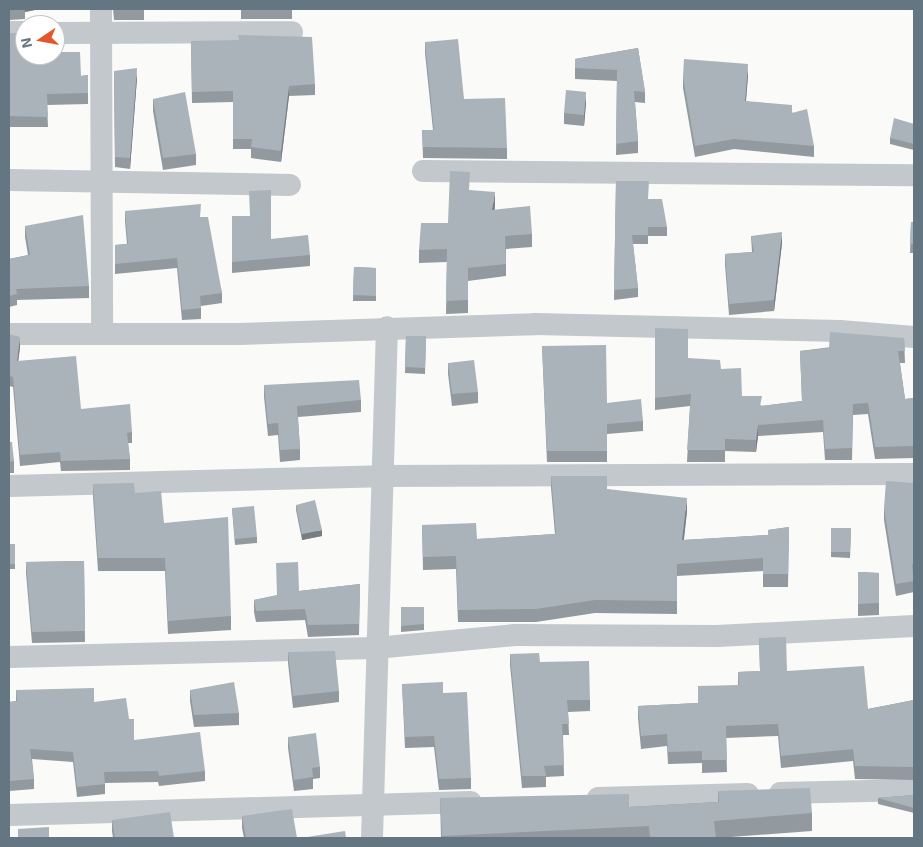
<!DOCTYPE html>
<style>
body{margin:0}
#map{position:relative;width:923px;height:847px;overflow:hidden;background:#fafaf8;font-family:"Exo 2",sans-serif}
div>[style]{position:absolute}
[style*='--x']{left:calc(var(--x)*1px);top:calc(var(--y)*1px);width:calc(var(--w)*1px);rotate:calc(var(--a)*1deg)}
.minor>*{height:22px;margin:-11px;padding:0 11px;transform-origin:11px;border-radius:11px;background:#c3c8cc}
.wall>*{inset:0;background:#929a9f}
.shaded-wall>*{inset:0;background:#777d82}
.building>*{inset:0;background:#aab3b9}
span{translate:-50% -50%;white-space:nowrap;text-align:center;line-height:1.15;-webkit-text-stroke:5px #fff;paint-order:stroke}
.frame{position:absolute;inset:0;border:10px solid #657683;pointer-events:none}
.north{position:absolute;left:15px;top:15px;width:50px;height:50px;box-sizing:border-box;background:#fff;border:1px solid #c1c8cd;border-radius:50%;rotate:258deg;font-size:14px;font-weight:700;line-height:20px;text-align:center;color:#657683}
.north::after{content:'';display:block;margin:auto;width:18px;height:22px;background:#e4572e;clip-path:polygon(50% 0,100% 100%,50% 72%,0 100%)}
</style>
<div id="map">
<div class="minor">
<div style="--x:101;--y:9;--w:324;--a:89.8"></div>
<div style="--x:9;--y:32;--w:16;--a:0"></div>
<div style="--x:55;--y:33;--w:237;--a:-0.2"></div>
<div style="--x:423;--y:171;--w:491;--a:0.5"></div>
<div style="--x:9;--y:180;--w:281;--a:1"></div>
<div style="--x:9;--y:334;--w:230;--a:0"></div>
<div style="--x:239;--y:334;--w:296;--a:-1.9"></div>
<div style="--x:535;--y:324;--w:305;--a:1.3"></div>
<div style="--x:840;--y:331;--w:74;--a:4.6"></div>
<div style="--x:9;--y:486;--w:371;--a:-1.5"></div>
<div style="--x:380;--y:476;--w:534;--a:-0.21"></div>
<div style="--x:9;--y:657;--w:366;--a:-1.4"></div>
<div style="--x:375;--y:648;--w:141;--a:-5.3"></div>
<div style="--x:515;--y:635;--w:202;--a:0.3"></div>
<div style="--x:717;--y:636;--w:197;--a:-2.9"></div>
<div style="--x:780;--y:793;--w:134;--a:-1.3"></div>
<div style="--x:598;--y:798;--w:150;--a:-1.5"></div>
<div style="--x:9;--y:815;--w:462;--a:-1.6"></div>
<div style="--x:372;--y:838;--w:511;--a:-88.32"></div>
</div>
<div class="wall">
<div style="clip-path:polygon(9px 9px,40px 9px,25px 12px,25px 19px,9px 20px)"></div>
<div style="clip-path:polygon(113px 9px,144px 9px,144px 20px,114px 20px)"></div>
<div style="clip-path:polygon(241px 9px,292px 9px,292px 19px,241px 19px)"></div>
<div style="clip-path:polygon(9px 33px,25px 55px,81px 76px,88px 75px,88px 104px,47px 105px,48px 127px,9px 127px)"></div>
<div style="clip-path:polygon(191px 41px,315px 84px,315px 95px,289px 96px,281px 162px,251px 158px,251px 149px,233px 149px,233px 102px,192px 103px)"></div>
<div style="clip-path:polygon(425px 42px,464px 99px,507px 148px,507px 159px,423px 158px,422px 130px,433px 130px,425px 53px)"></div>
<div style="clip-path:polygon(638px 48px,645px 92px,645px 103px,635px 102px,638px 141px,638px 153px,616px 155px,617px 81px,575px 79px,575px 59px)"></div>
<div style="clip-path:polygon(114px 71px,137px 78px,130px 169px,115px 167px)"></div>
<div style="clip-path:polygon(748px 75px,746px 101px,792px 112px,814px 146px,814px 157px,734px 149px,695px 157px,683px 88px,683px 77px)"></div>
<div style="clip-path:polygon(153px 99px,196px 154px,196px 165px,163px 170px,153px 111px)"></div>
<div style="clip-path:polygon(586px 103px,584px 126px,564px 124px,564px 113px)"></div>
<div style="clip-path:polygon(914px 124px,914px 150px,890px 144px,890px 138px)"></div>
<div style="clip-path:polygon(616px 181px,648px 199px,667px 227px,667px 236px,648px 236px,648px 244px,633px 244px,638px 288px,638px 297px,614px 300px)"></div>
<div style="clip-path:polygon(470px 190px,495px 204px,495px 210px,532px 234px,532px 247px,506px 249px,506px 276px,468px 281px,468px 313px,446px 314px,447px 262px,419px 263px,419px 250px,448px 223px)"></div>
<div style="clip-path:polygon(125px 211px,201px 217px,222px 293px,222px 303px,201px 306px,201px 319px,182px 320px,177px 268px,115px 274px,115px 245px,127px 244px,125px 221px)"></div>
<div style="clip-path:polygon(232px 216px,271px 239px,310px 255px,310px 266px,232px 273px)"></div>
<div style="clip-path:polygon(911px 222px,914px 222px,914px 253px,910px 253px)"></div>
<div style="clip-path:polygon(25px 226px,89px 286px,89px 298px,17px 300px,17px 305px,9px 307px,9px 259px,28px 255px,25px 237px)"></div>
<div style="clip-path:polygon(751px 236px,782px 243px,774px 311px,729px 315px,725px 265px,725px 254px,752px 252px)"></div>
<div style="clip-path:polygon(354px 267px,376px 268px,376px 301px,353px 301px)"></div>
<div style="clip-path:polygon(655px 328px,688px 358px,721px 369px,742px 396px,762px 406px,802px 401px,800px 351px,904px 338px,905px 363px,900px 363px,905px 399px,914px 398px,914px 458px,875px 459px,868px 414px,853px 415px,852px 460px,825px 460px,823px 432px,758px 436px,756px 452px,725px 451px,725px 462px,687px 462px,690px 406px,655px 410px)"></div>
<div style="clip-path:polygon(9px 334px,20px 347px,18px 361px,81px 409px,132px 432px,132px 443px,128px 443px,130px 459px,130px 470px,61px 471px,60px 462px,20px 466px,13px 387px,9px 386px)"></div>
<div style="clip-path:polygon(406px 336px,426px 336px,425px 374px,405px 373px)"></div>
<div style="clip-path:polygon(542px 346px,607px 403px,643px 421px,643px 431px,607px 434px,607px 462px,547px 462px)"></div>
<div style="clip-path:polygon(448px 363px,478px 392px,478px 403px,452px 406px,448px 374px)"></div>
<div style="clip-path:polygon(264px 385px,361px 400px,361px 412px,298px 417px,300px 449px,300px 460px,280px 462px,278px 435px,268px 436px,264px 397px)"></div>
<div style="clip-path:polygon(9px 442px,14px 461px,14px 473px,9px 473px)"></div>
<div style="clip-path:polygon(551px 476px,607px 489px,687px 511px,684px 540px,768px 535px,768px 530px,789px 527px,788px 587px,763px 587px,763px 571px,677px 576px,677px 614px,595px 613px,536px 622px,458px 622px,456px 569px,423px 570px,422px 525px,477px 539px,555px 534px,551px 488px)"></div>
<div style="clip-path:polygon(914px 483px,914px 576px,913px 576px,914px 592px,896px 596px,884px 520px,884px 508px)"></div>
<div style="clip-path:polygon(93px 484px,135px 493px,231px 616px,231px 630px,168px 634px,165px 571px,98px 571px,93px 497px)"></div>
<div style="clip-path:polygon(296px 505px,322px 536px,302px 540px,296px 510px)"></div>
<div style="clip-path:polygon(232px 508px,257px 537px,257px 543px,235px 545px)"></div>
<div style="clip-path:polygon(831px 528px,851px 528px,850px 558px,831px 557px)"></div>
<div style="clip-path:polygon(9px 544px,15px 544px,15px 569px,9px 569px)"></div>
<div style="clip-path:polygon(84px 561px,85px 642px,32px 643px,26px 573px,26px 562px)"></div>
<div style="clip-path:polygon(858px 572px,879px 573px,879px 615px,858px 616px)"></div>
<div style="clip-path:polygon(360px 584px,359px 635px,308px 637px,305px 620px,256px 622px,254px 612px,254px 600px,299px 591px)"></div>
<div style="clip-path:polygon(401px 607px,424px 607px,424px 630px,401px 632px)"></div>
<div style="clip-path:polygon(759px 638px,787px 671px,868px 709px,914px 700px,914px 780px,855px 779px,853px 761px,781px 768px,778px 736px,726px 738px,727px 772px,702px 773px,702px 763px,668px 764px,667px 746px,641px 749px,638px 718px,638px 706px,698px 703px,738px 685px,738px 672px,760px 671px)"></div>
<div style="clip-path:polygon(288px 652px,339px 691px,339px 702px,293px 708px,288px 663px)"></div>
<div style="clip-path:polygon(510px 654px,540px 662px,590px 700px,590px 711px,568px 712px,569px 735px,563px 735px,564px 776px,546px 777px,546px 787px,522px 788px,510px 665px)"></div>
<div style="clip-path:polygon(402px 684px,443px 693px,471px 778px,471px 789px,439px 790px,434px 747px,405px 748px)"></div>
<div style="clip-path:polygon(16px 690px,94px 702px,129px 719px,134px 740px,205px 771px,205px 781px,159px 786px,158px 782px,105px 783px,105px 794px,77px 797px,73px 762px,32px 759px,34px 779px,34px 789px,9px 791px,9px 702px,16px 701px)"></div>
<div style="clip-path:polygon(190px 690px,239px 713px,239px 725px,194px 727px,190px 701px)"></div>
<div style="clip-path:polygon(288px 737px,320px 767px,320px 778px,313px 779px,313px 789px,294px 791px,288px 748px)"></div>
<div style="clip-path:polygon(718px 791px,812px 813px,812px 831px,717px 838px,441px 838px,440px 798px,629px 807px,718px 802px)"></div>
<div style="clip-path:polygon(914px 795px,914px 813px,878px 804px,878px 798px)"></div>
<div style="clip-path:polygon(242px 816px,297px 838px,244px 838px,242px 828px)"></div>
<div style="clip-path:polygon(112px 820px,174px 838px,113px 838px,112px 831px)"></div>
</div>
<div class="shaded-wall">
<div style="clip-path:polygon(25px 9px,40px 9px,25px 12px)"></div>
<div style="clip-path:polygon(748px 64px,748px 75px,745px 112px,745px 101px)"></div>
<div style="clip-path:polygon(137px 68px,137px 78px,130px 169px,130px 158px)"></div>
<div style="clip-path:polygon(289px 86px,289px 96px,281px 162px,281px 151px)"></div>
<div style="clip-path:polygon(586px 92px,586px 103px,584px 126px,584px 115px)"></div>
<div style="clip-path:polygon(495px 192px,495px 204px,492px 223px,492px 210px)"></div>
<div style="clip-path:polygon(782px 232px,782px 243px,774px 311px,774px 300px)"></div>
<div style="clip-path:polygon(20px 337px,20px 347px,17px 371px,17px 361px)"></div>
<div style="clip-path:polygon(758px 425px,758px 436px,756px 452px,756px 440px)"></div>
<div style="clip-path:polygon(687px 498px,687px 511px,682px 553px,682px 540px)"></div>
<div style="clip-path:polygon(322px 530px,322px 536px,302px 540px,302px 534px)"></div>
</div>
<div class="building">
<div style="clip-path:polygon(241px 9px,292px 9px,292px 10px,241px 10px)"></div>
<div style="clip-path:polygon(9px 33px,25px 33px,25px 55px,55px 55px,55px 52px,80px 52px,81px 76px,88px 75px,88px 93px,47px 94px,48px 117px,9px 116px)"></div>
<div style="clip-path:polygon(238px 35px,312px 37px,315px 84px,289px 86px,281px 151px,251px 147px,252px 139px,233px 139px,233px 91px,192px 92px,191px 41px,239px 40px)"></div>
<div style="clip-path:polygon(458px 39px,464px 99px,505px 98px,507px 148px,423px 147px,422px 130px,434px 130px,425px 42px)"></div>
<div style="clip-path:polygon(638px 48px,645px 92px,634px 91px,638px 141px,616px 144px,617px 70px,575px 68px,575px 59px)"></div>
<div style="clip-path:polygon(684px 59px,748px 64px,745px 101px,792px 105px,792px 113px,807px 109px,814px 146px,734px 139px,695px 146px,683px 77px)"></div>
<div style="clip-path:polygon(137px 68px,130px 158px,115px 157px,114px 71px)"></div>
<div style="clip-path:polygon(566px 90px,586px 92px,584px 115px,564px 113px)"></div>
<div style="clip-path:polygon(185px 92px,196px 154px,163px 158px,153px 99px)"></div>
<div style="clip-path:polygon(894px 118px,914px 124px,914px 144px,890px 138px)"></div>
<div style="clip-path:polygon(450px 171px,470px 172px,469px 190px,495px 192px,492px 210px,530px 206px,532px 234px,505px 236px,506px 264px,468px 268px,468px 300px,446px 301px,447px 249px,419px 250px,421px 223px,448px 223px)"></div>
<div style="clip-path:polygon(616px 181px,649px 181px,648px 199px,662px 199px,667px 227px,648px 227px,648px 235px,632px 235px,638px 288px,614px 290px)"></div>
<div style="clip-path:polygon(271px 190px,271px 239px,308px 235px,310px 255px,232px 262px,232px 216px,250px 216px,249px 191px)"></div>
<div style="clip-path:polygon(201px 204px,200px 217px,208px 217px,222px 293px,200px 296px,201px 308px,182px 310px,177px 258px,115px 264px,115px 245px,128px 244px,125px 211px)"></div>
<div style="clip-path:polygon(83px 215px,89px 286px,16px 289px,17px 294px,9px 296px,9px 259px,30px 255px,25px 226px)"></div>
<div style="clip-path:polygon(911px 222px,914px 222px,914px 244px,910px 244px)"></div>
<div style="clip-path:polygon(782px 232px,774px 300px,729px 304px,725px 254px,754px 252px,751px 236px)"></div>
<div style="clip-path:polygon(354px 267px,376px 268px,376px 296px,353px 295px)"></div>
<div style="clip-path:polygon(655px 328px,688px 329px,688px 358px,720px 360px,721px 369px,741px 368px,742px 396px,762px 396px,760px 406px,802px 401px,800px 351px,829px 348px,830px 332px,904px 338px,905px 351px,898px 351px,905px 399px,914px 398px,914px 446px,875px 447px,868px 403px,853px 404px,852px 448px,825px 449px,823px 420px,758px 425px,756px 440px,725px 439px,725px 450px,687px 450px,691px 394px,655px 398px)"></div>
<div style="clip-path:polygon(9px 334px,20px 337px,17px 361px,76px 356px,81px 409px,130px 404px,132px 432px,127px 433px,130px 459px,61px 461px,60px 452px,20px 455px,13px 377px,9px 376px)"></div>
<div style="clip-path:polygon(406px 336px,426px 336px,425px 368px,405px 367px)"></div>
<div style="clip-path:polygon(606px 345px,607px 403px,641px 399px,643px 421px,607px 424px,607px 451px,547px 451px,542px 346px)"></div>
<div style="clip-path:polygon(474px 360px,478px 392px,452px 394px,448px 363px)"></div>
<div style="clip-path:polygon(359px 380px,361px 400px,297px 406px,300px 449px,280px 450px,278px 423px,268px 424px,264px 385px)"></div>
<div style="clip-path:polygon(9px 442px,12px 442px,14px 461px,9px 462px)"></div>
<div style="clip-path:polygon(551px 476px,607px 476px,607px 489px,687px 498px,682px 540px,768px 535px,768px 530px,789px 527px,788px 574px,763px 574px,763px 558px,677px 564px,677px 601px,595px 600px,536px 609px,458px 610px,456px 556px,423px 557px,422px 525px,476px 523px,477px 539px,556px 534px)"></div>
<div style="clip-path:polygon(886px 481px,914px 483px,914px 564px,912px 565px,914px 581px,896px 584px,884px 508px)"></div>
<div style="clip-path:polygon(134px 483px,135px 493px,161px 491px,164px 523px,228px 517px,231px 616px,168px 621px,165px 558px,98px 558px,93px 484px)"></div>
<div style="clip-path:polygon(315px 500px,322px 530px,302px 534px,296px 505px)"></div>
<div style="clip-path:polygon(254px 506px,257px 537px,235px 539px,232px 508px)"></div>
<div style="clip-path:polygon(831px 528px,851px 528px,850px 552px,831px 552px)"></div>
<div style="clip-path:polygon(9px 544px,15px 544px,15px 564px,9px 564px)"></div>
<div style="clip-path:polygon(84px 561px,85px 631px,32px 632px,26px 562px)"></div>
<div style="clip-path:polygon(298px 562px,299px 591px,360px 584px,359px 624px,308px 625px,305px 609px,256px 611px,254px 600px,277px 595px,276px 563px)"></div>
<div style="clip-path:polygon(858px 572px,879px 573px,879px 603px,858px 604px)"></div>
<div style="clip-path:polygon(401px 607px,424px 607px,424px 624px,401px 626px)"></div>
<div style="clip-path:polygon(786px 637px,787px 671px,864px 666px,868px 709px,914px 700px,914px 767px,855px 766px,853px 749px,781px 756px,778px 724px,726px 726px,727px 760px,702px 760px,702px 751px,668px 752px,667px 734px,641px 736px,638px 706px,698px 703px,698px 686px,739px 685px,738px 672px,760px 671px,759px 638px)"></div>
<div style="clip-path:polygon(335px 651px,339px 691px,293px 696px,288px 652px)"></div>
<div style="clip-path:polygon(539px 653px,540px 662px,589px 661px,590px 700px,567px 700px,569px 724px,562px 724px,564px 765px,544px 766px,546px 776px,522px 776px,510px 654px)"></div>
<div style="clip-path:polygon(234px 682px,239px 713px,194px 715px,190px 690px)"></div>
<div style="clip-path:polygon(443px 682px,443px 693px,467px 692px,471px 778px,439px 779px,434px 736px,405px 737px,402px 684px)"></div>
<div style="clip-path:polygon(94px 688px,94px 702px,126px 698px,129px 719px,134px 719px,134px 740px,200px 732px,205px 771px,159px 776px,158px 771px,104px 772px,105px 784px,77px 787px,73px 752px,30px 749px,34px 779px,9px 781px,9px 702px,17px 701px,16px 690px)"></div>
<div style="clip-path:polygon(316px 733px,320px 767px,312px 768px,313px 777px,294px 780px,288px 737px)"></div>
<div style="clip-path:polygon(810px 788px,812px 813px,714px 821px,716px 838px,650px 838px,649px 826px,442px 836px,440px 798px,629px 794px,629px 807px,719px 802px,718px 791px)"></div>
<div style="clip-path:polygon(914px 795px,914px 808px,878px 798px)"></div>
<div style="clip-path:polygon(292px 809px,297px 838px,246px 838px,242px 816px)"></div>
<div style="clip-path:polygon(170px 812px,174px 838px,115px 838px,112px 820px)"></div>
<div style="clip-path:polygon(49px 827px,49px 838px,18px 838px,18px 829px)"></div>
<div style="clip-path:polygon(345px 831px,346px 838px,301px 838px)"></div>
</div>
<div class="frame"></div>
<div class="north">N</div>
</div>
